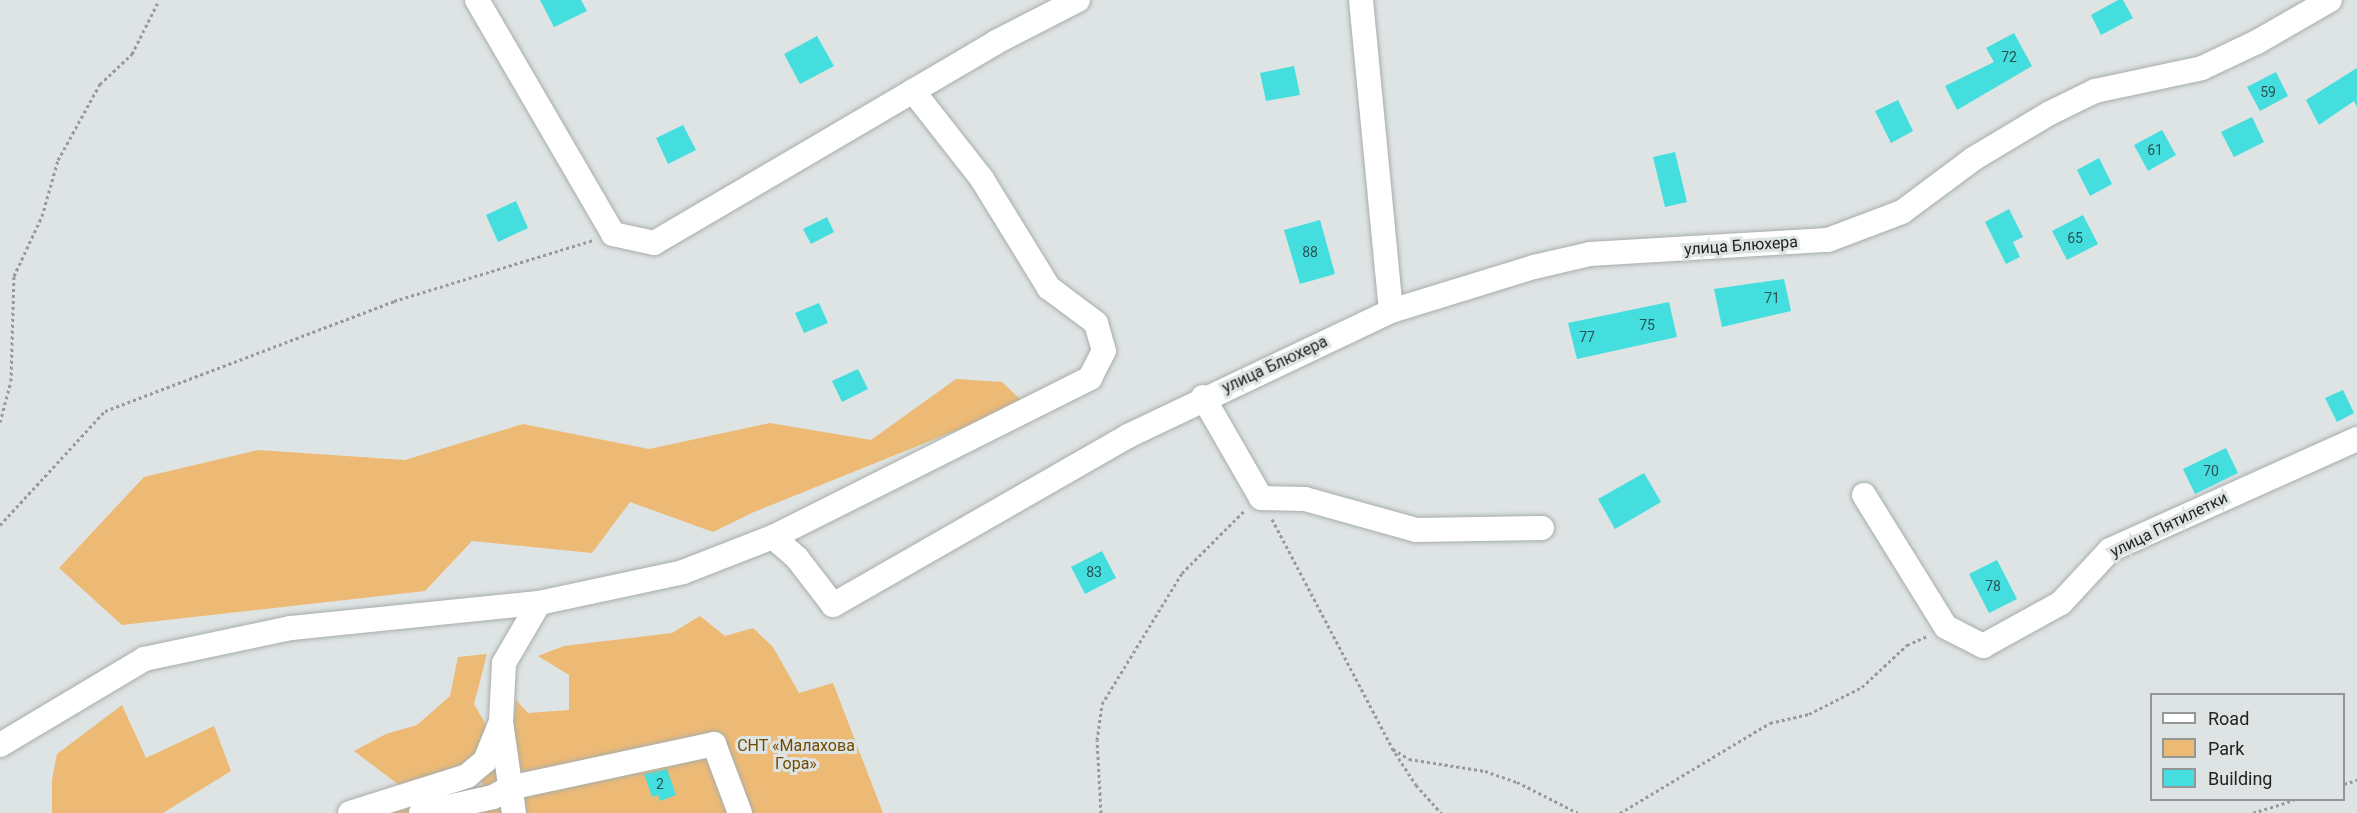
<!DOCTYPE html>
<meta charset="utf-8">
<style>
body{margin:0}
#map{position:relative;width:2357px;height:813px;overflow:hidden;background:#dee3e3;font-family:Roboto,sans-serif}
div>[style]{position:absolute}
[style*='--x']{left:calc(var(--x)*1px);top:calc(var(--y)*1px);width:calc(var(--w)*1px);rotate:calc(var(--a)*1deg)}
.green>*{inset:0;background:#ecba75}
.building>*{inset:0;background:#44dedf}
.path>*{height:3px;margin-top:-1.5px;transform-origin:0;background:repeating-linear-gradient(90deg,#969a9a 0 3px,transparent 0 6px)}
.roads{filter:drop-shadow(0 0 2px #a7acac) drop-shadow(0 0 2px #a7acac)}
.minor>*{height:24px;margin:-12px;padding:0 12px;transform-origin:12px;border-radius:12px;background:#fff}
span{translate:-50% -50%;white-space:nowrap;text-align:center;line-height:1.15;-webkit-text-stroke:6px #dee3e3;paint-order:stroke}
.number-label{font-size:14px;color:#2a5253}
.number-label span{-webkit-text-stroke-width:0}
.street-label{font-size:16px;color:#222424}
.park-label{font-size:16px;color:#724b03}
.legend{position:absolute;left:2150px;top:693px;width:195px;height:108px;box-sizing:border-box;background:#dee3e3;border:2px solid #939797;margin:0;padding:8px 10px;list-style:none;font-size:18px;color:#222424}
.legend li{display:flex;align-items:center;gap:12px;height:30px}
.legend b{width:30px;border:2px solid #939797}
</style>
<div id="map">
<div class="green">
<div style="clip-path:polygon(956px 379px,1002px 382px,1024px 403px,754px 512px,713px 532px,630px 502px,592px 553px,472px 541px,425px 591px,122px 625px,59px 568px,144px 477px,258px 450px,405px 460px,523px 424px,649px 449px,770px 423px,871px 440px)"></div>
<div style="clip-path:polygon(700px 616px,725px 636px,753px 628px,773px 647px,799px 693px,833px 683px,883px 813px,385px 813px,483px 785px,479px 777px,513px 725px,516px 700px,528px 713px,569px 710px,569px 675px,538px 656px,564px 646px,672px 633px)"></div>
<div style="clip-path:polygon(487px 654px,474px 704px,490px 732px,466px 771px,403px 788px,354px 751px,386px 734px,417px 725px,450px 696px,458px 657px)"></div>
<div style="clip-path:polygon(122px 705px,146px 758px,214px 726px,231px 771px,163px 813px,52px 813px,52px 780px,57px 754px)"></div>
</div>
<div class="building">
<div style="clip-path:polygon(540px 0,581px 0,587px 11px,554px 27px)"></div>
<div style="clip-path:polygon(2118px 0,2123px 0,2133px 18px,2101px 35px,2091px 15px)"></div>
<div style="clip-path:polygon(2014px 33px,2032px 66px,1957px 110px,1945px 86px,1994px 62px,1986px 48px)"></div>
<div style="clip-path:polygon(817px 36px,834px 66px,800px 84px,784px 54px)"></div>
<div style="clip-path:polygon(1294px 66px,1300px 95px,1266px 101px,1260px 73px)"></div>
<div style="clip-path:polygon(2357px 68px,2357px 107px,2354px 101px,2319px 125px,2306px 100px)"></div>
<div style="clip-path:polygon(2276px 72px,2288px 96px,2260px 111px,2247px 87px)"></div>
<div style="clip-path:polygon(1898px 100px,1913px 131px,1891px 143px,1875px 111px)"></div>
<div style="clip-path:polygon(2252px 117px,2264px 142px,2234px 157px,2221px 132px)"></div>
<div style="clip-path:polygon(683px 125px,696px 150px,668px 164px,656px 138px)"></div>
<div style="clip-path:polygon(2162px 130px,2176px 155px,2148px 171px,2134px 145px)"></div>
<div style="clip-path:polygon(1675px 152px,1687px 202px,1665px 207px,1653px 157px)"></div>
<div style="clip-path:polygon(2099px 158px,2112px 184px,2090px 196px,2077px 170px)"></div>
<div style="clip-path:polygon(516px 201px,528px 228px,498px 242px,486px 215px)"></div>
<div style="clip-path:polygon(2009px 209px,2023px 237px,2013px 242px,2020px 257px,2006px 264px,1985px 222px)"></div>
<div style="clip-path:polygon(2083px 215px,2098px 244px,2067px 260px,2052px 231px)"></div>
<div style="clip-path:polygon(827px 217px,834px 232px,811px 244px,803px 229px)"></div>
<div style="clip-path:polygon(1320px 220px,1335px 274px,1300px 284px,1284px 230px)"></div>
<div style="clip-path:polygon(1784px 279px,1791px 311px,1722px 327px,1714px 289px)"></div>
<div style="clip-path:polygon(1669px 302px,1677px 337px,1577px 359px,1568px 323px)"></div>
<div style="clip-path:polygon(819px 303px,828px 323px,804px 333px,795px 313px)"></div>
<div style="clip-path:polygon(858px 369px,868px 389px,842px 402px,832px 381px)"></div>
<div style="clip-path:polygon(2343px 390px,2354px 413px,2337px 422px,2325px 398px)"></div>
<div style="clip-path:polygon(2226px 448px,2238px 473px,2195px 494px,2183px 469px)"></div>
<div style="clip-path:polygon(1644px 473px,1661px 502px,1615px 529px,1598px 499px)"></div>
<div style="clip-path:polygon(1102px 551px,1116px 578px,1085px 594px,1071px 567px)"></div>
<div style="clip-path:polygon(1997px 560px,2017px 599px,1989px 613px,1969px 574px)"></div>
<div style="clip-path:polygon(667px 769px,676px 795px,660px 801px,658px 795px,652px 797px,644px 774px)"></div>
</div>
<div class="path">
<div style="--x:0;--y:422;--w:42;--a:-75"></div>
<div style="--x:11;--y:381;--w:105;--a:-88.4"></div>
<div style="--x:14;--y:276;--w:66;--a:-65"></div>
<div style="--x:42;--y:216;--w:58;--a:-74.1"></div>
<div style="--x:58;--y:160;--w:87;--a:-61.1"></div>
<div style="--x:100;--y:84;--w:44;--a:-43.2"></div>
<div style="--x:132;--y:54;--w:60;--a:-63.4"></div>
<div style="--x:1272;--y:519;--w:259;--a:62.3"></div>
<div style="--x:1392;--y:748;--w:44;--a:57"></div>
<div style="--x:1416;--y:785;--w:38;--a:48"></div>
<div style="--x:0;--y:525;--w:155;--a:-47.4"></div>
<div style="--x:105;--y:411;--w:309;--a:-20.8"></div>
<div style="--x:394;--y:301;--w:209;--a:-17"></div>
<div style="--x:1393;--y:749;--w:19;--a:32"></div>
<div style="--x:1409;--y:759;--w:77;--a:9"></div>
<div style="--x:1485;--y:771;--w:34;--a:19"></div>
<div style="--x:1517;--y:782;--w:68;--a:26.9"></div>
<div style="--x:2344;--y:784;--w:14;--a:-17"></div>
<div style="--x:1101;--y:813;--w:73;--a:-93.1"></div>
<div style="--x:1097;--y:740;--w:36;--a:-82"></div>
<div style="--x:1102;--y:704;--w:153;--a:-58.6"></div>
<div style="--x:1182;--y:573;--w:88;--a:-45"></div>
<div style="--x:1620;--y:813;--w:175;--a:-31"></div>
<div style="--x:1770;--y:723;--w:40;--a:-13"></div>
<div style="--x:1809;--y:714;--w:59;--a:-27"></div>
<div style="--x:1862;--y:687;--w:62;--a:-43"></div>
<div style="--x:1907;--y:645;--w:22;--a:-24"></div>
<div style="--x:2253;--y:813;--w:43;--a:-17.6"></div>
</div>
<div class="roads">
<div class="minor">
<div style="--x:477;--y:0;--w:271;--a:59.8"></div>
<div style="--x:613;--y:234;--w:42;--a:12.4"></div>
<div style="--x:654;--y:243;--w:397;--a:-30.4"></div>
<div style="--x:996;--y:42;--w:92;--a:-27.1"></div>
<div style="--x:1361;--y:0;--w:312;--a:84.5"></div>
<div style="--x:1203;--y:397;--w:116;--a:60.1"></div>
<div style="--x:1261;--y:498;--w:44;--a:1.3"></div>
<div style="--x:1305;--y:499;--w:115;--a:15.6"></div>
<div style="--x:1416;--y:530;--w:126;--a:-0.9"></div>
<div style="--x:1864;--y:495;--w:155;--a:58.2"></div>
<div style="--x:1946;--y:627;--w:42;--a:27.2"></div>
<div style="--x:1983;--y:646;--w:89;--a:-28.9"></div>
<div style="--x:2061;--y:603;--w:72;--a:-47.2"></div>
<div style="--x:2110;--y:550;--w:271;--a:-24.2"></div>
<div style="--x:773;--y:537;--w:355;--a:-26.6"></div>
<div style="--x:1090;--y:378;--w:30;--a:-63"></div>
<div style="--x:1104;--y:351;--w:29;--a:-106"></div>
<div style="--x:1096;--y:323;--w:59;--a:-143.3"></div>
<div style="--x:1049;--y:288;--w:128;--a:-121.6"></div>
<div style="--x:982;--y:179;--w:112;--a:-128.1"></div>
<div style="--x:0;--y:745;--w:168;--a:-30.8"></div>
<div style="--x:144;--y:659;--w:150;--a:-11.9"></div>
<div style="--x:291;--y:628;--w:249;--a:-5.8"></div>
<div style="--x:539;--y:603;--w:147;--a:-12.1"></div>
<div style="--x:683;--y:572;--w:97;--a:-21.3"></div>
<div style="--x:773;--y:537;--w:32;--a:41"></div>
<div style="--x:797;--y:558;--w:59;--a:52.5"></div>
<div style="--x:833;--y:605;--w:340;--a:-29.8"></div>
<div style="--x:1128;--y:436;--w:291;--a:-25.4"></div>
<div style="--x:1391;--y:311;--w:150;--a:-17.1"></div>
<div style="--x:1534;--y:267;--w:57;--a:-13.1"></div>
<div style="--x:1590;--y:254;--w:238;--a:-3.4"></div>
<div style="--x:1828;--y:240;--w:79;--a:-20.7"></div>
<div style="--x:1902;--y:212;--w:89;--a:-36.7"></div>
<div style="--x:1973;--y:159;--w:90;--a:-30.9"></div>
<div style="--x:2050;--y:113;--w:50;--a:-26.1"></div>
<div style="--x:2095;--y:91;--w:109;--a:-12.1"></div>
<div style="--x:2202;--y:68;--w:61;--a:-25.3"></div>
<div style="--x:2257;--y:42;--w:84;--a:-29.9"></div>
<div style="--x:350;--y:813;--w:123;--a:-17.5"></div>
<div style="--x:467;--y:776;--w:23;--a:-40"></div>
<div style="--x:485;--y:761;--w:40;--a:-68"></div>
<div style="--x:421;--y:813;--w:74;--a:-12.5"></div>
<div style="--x:493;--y:797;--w:18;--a:-29"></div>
<div style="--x:509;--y:788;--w:210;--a:-12.1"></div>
<div style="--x:714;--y:744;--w:74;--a:69.4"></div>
<div style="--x:514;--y:813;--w:92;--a:-98.1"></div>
<div style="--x:501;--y:722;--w:59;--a:-87.1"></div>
<div style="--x:504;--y:663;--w:69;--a:-59.7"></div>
</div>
</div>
<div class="number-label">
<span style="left:2009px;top:57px">72</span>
<span style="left:2268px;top:92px">59</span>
<span style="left:2155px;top:150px">61</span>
<span style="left:2075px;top:238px">65</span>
<span style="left:1310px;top:252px">88</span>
<span style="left:1772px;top:298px">71</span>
<span style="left:1647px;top:325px">75</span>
<span style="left:1587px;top:337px">77</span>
<span style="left:2211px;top:471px">70</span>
<span style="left:1094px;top:572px">83</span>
<span style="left:1993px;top:586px">78</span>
<span style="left:660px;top:784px">2</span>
</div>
<div class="street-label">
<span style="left:1741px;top:246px;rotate:-4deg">улица Блюхера</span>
<span style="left:1275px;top:365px;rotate:-25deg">улица Блюхера</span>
<span style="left:2169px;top:525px;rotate:-26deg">улица Пятилетки</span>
</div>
<div class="park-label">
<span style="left:796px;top:755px">СНТ «Малахова<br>Гора»</span>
</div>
<ul class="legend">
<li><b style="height:8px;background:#fff"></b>Road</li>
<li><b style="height:16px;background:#ecba75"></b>Park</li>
<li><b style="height:16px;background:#44dedf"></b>Building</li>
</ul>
</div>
